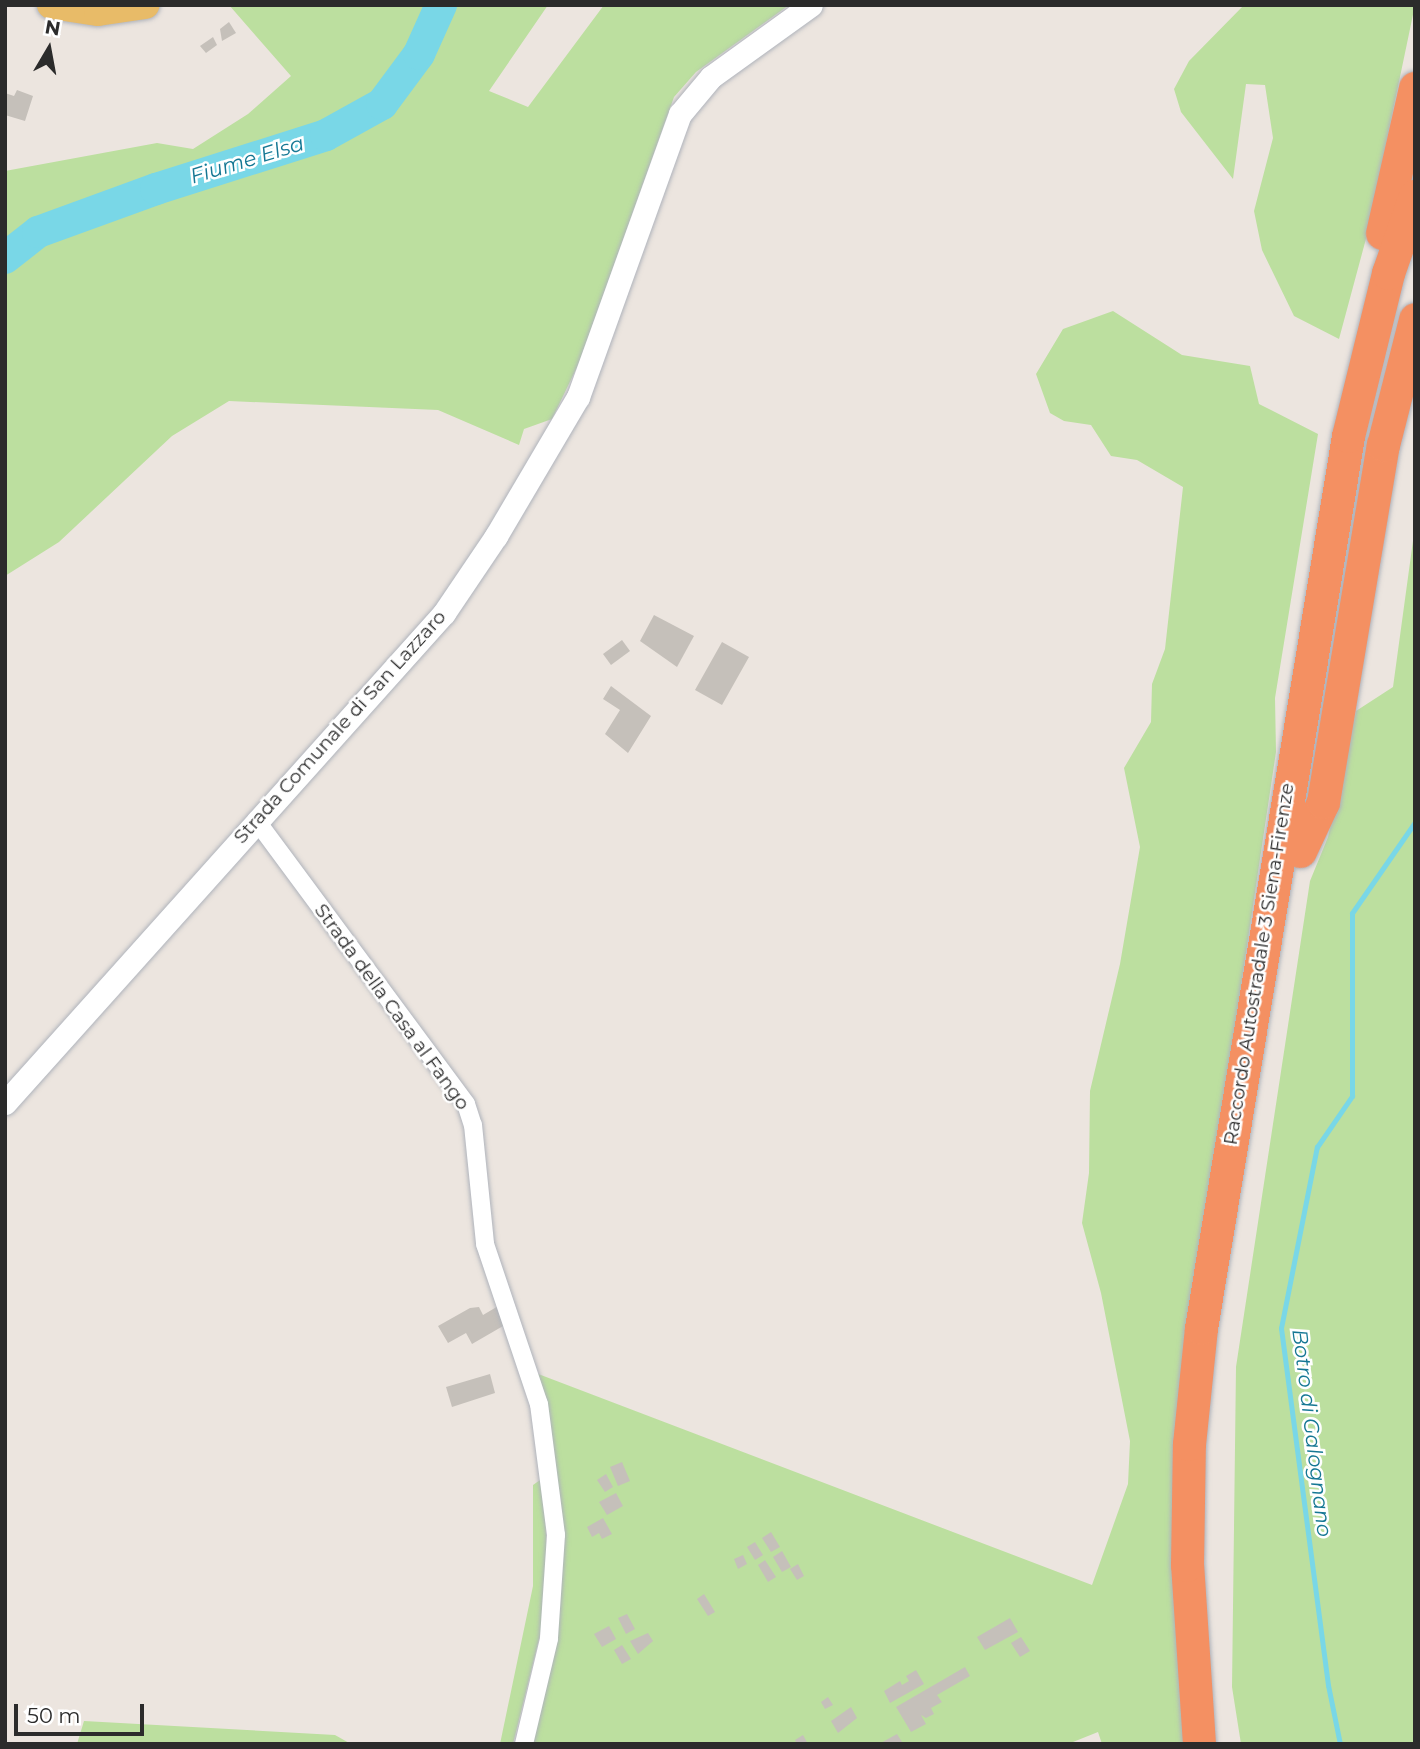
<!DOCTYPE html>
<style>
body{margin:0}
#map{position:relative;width:1420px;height:1749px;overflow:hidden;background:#ece5df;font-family:Montserrat,sans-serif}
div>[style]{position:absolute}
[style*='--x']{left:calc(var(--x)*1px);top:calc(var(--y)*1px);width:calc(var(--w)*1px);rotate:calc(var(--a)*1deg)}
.green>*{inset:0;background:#bcdf9f}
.stream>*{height:5px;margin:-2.5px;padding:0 2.5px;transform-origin:2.5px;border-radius:2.5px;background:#79d7e7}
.river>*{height:32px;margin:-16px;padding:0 16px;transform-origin:16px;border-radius:16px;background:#79d7e7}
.building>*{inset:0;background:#c5c0ba}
.roads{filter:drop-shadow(0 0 2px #afb3bb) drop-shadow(0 0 2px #afb3bb)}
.minor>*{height:18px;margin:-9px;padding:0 9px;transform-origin:9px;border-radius:9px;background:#fff}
.tertiary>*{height:23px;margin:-11.5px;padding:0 11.5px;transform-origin:11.5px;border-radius:11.5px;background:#fff}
.primary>*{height:28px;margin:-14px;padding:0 14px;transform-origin:14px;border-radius:14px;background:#e8bb68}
.motorway>*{height:33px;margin:-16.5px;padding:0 16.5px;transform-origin:16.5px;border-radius:16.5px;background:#f49062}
span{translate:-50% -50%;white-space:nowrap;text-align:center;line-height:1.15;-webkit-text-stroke:5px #fff;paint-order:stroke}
.street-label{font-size:19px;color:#2b2b2b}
.water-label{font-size:21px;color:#167894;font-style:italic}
.frame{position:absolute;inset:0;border:7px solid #2b2b2b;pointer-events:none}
.north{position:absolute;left:14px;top:14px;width:70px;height:70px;-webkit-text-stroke:5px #fff;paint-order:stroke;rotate:10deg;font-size:19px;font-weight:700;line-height:28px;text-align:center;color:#2b2b2b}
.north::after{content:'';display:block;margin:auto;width:24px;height:32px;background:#2b2b2b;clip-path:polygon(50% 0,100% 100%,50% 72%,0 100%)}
.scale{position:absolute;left:14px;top:1704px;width:130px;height:32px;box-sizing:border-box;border:4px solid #2b2b2b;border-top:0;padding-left:9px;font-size:21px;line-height:24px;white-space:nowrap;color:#2b2b2b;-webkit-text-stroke:5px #fff;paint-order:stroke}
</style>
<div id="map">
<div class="green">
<div style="clip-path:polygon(229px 5px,548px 5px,489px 91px,528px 107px,604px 5px,789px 5px,696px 72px,674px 97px,579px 363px,552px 419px,524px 429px,519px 445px,438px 410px,229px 401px,172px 436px,59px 542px,5px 576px,5px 171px,157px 143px,193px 149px,248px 114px,291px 76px)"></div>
<div style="clip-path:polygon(1244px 5px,1415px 5px,1367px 235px,1339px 339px,1294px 316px,1262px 250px,1254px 211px,1273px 138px,1265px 85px,1246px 84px,1233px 179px,1181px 112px,1174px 89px,1189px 61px)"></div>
<div style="clip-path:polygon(1113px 311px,1182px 355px,1250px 366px,1259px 404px,1318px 434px,1275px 698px,1276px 752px,1226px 1086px,1188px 1744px,1102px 1744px,1098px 1732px,1068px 1744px,530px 1744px,556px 1619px,533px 1372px,1092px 1585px,1128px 1484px,1130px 1441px,1101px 1293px,1082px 1223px,1089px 1173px,1090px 1091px,1120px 964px,1140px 847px,1124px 768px,1151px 722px,1152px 684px,1165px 649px,1183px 487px,1137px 460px,1111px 456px,1091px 425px,1064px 421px,1050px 413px,1036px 374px,1063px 329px)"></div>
<div style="clip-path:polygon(1415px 526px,1415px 1744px,1241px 1744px,1232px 1687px,1236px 1367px,1310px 881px,1328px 837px,1356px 711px,1393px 687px)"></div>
<div style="clip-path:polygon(543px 1478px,547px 1554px,543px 1623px,513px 1744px,500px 1744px,533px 1586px,533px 1485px)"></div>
<div style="clip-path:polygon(84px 1721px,335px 1735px,351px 1744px,77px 1744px)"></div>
</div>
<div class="stream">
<div style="--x:1340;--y:1744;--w:60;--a:-101.5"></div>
<div style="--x:1328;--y:1685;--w:360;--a:-97.5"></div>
<div style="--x:1281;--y:1328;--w:185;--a:-78.8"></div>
<div style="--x:1317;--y:1147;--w:62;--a:-55.5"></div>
<div style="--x:1352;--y:1096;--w:183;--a:-90"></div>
<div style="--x:1352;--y:913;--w:111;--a:-55.3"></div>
</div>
<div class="river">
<div style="--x:5;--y:258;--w:42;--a:-38.2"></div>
<div style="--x:38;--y:232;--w:126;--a:-20"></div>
<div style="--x:156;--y:189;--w:178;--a:-17.6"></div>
<div style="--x:326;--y:135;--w:64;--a:-29"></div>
<div style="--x:382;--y:104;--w:62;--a:-53.5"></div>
<div style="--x:419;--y:54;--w:54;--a:-65.8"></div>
</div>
<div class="building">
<div style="clip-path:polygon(229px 22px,236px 33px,222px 41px,220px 29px)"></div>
<div style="clip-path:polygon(213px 37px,217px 45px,206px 53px,200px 46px)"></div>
<div style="clip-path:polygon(17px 90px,33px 96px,25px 121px,5px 115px,5px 93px,14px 96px)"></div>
<div style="clip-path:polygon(654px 615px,694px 636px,677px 667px,640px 641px)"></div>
<div style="clip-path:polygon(622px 640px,630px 651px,611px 665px,603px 654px)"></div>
<div style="clip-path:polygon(722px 642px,749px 657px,722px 705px,695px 690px)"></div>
<div style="clip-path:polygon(611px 686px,651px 716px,628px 753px,605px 734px,620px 710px,603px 699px)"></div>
<div style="clip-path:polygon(500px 1305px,510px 1322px,472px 1344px,466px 1333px,448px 1343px,438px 1326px,470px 1308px,479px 1307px,483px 1315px)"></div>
<div style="clip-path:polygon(490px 1374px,495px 1393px,452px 1407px,446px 1387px)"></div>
<div style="clip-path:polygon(622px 1462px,630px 1481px,618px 1486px,610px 1467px)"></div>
<div style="clip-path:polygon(606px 1474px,613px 1487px,605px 1492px,597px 1480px)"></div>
<div style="clip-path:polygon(616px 1493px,623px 1506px,607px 1515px,599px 1502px)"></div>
<div style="clip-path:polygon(603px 1518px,612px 1534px,602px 1539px,599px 1533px,592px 1537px,587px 1527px)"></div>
<div style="clip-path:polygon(771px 1532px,780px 1547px,771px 1552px,762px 1538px)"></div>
<div style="clip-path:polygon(755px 1542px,763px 1555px,755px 1560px,747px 1547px)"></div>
<div style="clip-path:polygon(782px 1551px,791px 1567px,782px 1572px,773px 1557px)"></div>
<div style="clip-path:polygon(743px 1555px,747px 1564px,738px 1569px,734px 1559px)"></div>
<div style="clip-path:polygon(765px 1560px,776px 1577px,768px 1582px,758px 1565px)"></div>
<div style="clip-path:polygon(798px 1564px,804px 1576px,797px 1580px,790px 1569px)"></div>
<div style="clip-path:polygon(704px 1594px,715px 1612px,708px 1616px,697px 1599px)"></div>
<div style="clip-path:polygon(627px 1614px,635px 1629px,626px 1634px,618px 1618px)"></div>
<div style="clip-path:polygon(1010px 1618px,1018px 1632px,985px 1650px,977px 1637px)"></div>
<div style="clip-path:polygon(609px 1626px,616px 1639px,602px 1647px,594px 1634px)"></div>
<div style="clip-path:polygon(648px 1633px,653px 1641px,638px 1654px,630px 1641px)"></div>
<div style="clip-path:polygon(1021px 1637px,1030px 1651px,1020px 1657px,1011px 1643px)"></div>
<div style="clip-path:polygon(622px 1645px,631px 1659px,622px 1664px,614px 1650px)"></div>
<div style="clip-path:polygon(965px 1667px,970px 1676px,937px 1695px,942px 1702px,931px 1708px,934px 1714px,926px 1718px,921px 1715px,926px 1724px,911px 1732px,896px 1707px)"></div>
<div style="clip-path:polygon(916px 1670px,924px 1684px,890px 1703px,884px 1691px,900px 1681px,902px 1685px,909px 1681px,906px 1676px)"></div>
<div style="clip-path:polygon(828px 1697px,833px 1705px,825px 1709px,821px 1702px)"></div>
<div style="clip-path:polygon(851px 1707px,857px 1718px,838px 1733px,831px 1721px)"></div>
<div style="clip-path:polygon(897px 1734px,902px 1742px,879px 1744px)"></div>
<div style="clip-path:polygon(803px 1735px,808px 1744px,797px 1744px,795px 1740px)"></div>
</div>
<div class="roads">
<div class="minor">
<div style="--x:256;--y:820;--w:353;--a:53.5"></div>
<div style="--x:466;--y:1104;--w:22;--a:72"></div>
<div style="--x:473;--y:1125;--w:120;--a:84.2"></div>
<div style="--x:485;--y:1244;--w:169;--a:71.4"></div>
<div style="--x:539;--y:1404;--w:132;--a:82.6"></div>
<div style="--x:556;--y:1535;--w:104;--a:93.9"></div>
<div style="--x:549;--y:1639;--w:108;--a:103.4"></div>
</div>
<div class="tertiary">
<div style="--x:5;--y:1103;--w:658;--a:-48.14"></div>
<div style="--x:444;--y:613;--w:93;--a:-56"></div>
<div style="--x:496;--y:536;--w:161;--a:-59.5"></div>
<div style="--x:578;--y:397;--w:301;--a:-70.2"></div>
<div style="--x:680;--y:114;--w:48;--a:-50"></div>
<div style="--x:711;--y:77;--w:123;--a:-35.8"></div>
</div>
<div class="primary">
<div style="--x:51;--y:5;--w:48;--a:8.5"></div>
<div style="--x:98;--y:12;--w:48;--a:-8.5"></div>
</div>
<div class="motorway">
<div style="--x:1382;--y:233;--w:149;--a:-77.2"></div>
<div style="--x:1300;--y:851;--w:54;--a:-64.9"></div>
<div style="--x:1323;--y:802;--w:362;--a:-80.5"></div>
<div style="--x:1383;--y:445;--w:130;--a:-75.7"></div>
<div style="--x:1199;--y:1744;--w:179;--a:-93.8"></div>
<div style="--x:1187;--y:1565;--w:121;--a:-89.1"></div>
<div style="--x:1189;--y:1444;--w:117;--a:-84.1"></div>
<div style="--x:1201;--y:1328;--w:904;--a:-80.64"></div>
<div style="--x:1348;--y:436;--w:168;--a:-76.2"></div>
<div style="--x:1388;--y:273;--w:82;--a:-70.7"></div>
</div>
</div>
<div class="street-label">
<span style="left:340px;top:727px;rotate:-48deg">Strada Comunale di San Lazzaro</span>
<span style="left:1259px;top:964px;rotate:-81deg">Raccordo Autostradale 3 Siena-Firenze</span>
<span style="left:392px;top:1007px;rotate:54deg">Strada della Casa al Fango</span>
</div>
<div class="water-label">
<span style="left:247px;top:160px;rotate:-17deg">Fiume Elsa</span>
<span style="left:1312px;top:1433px;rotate:83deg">Botro di Galognano</span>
</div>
<div class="frame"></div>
<div class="north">N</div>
<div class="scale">50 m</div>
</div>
